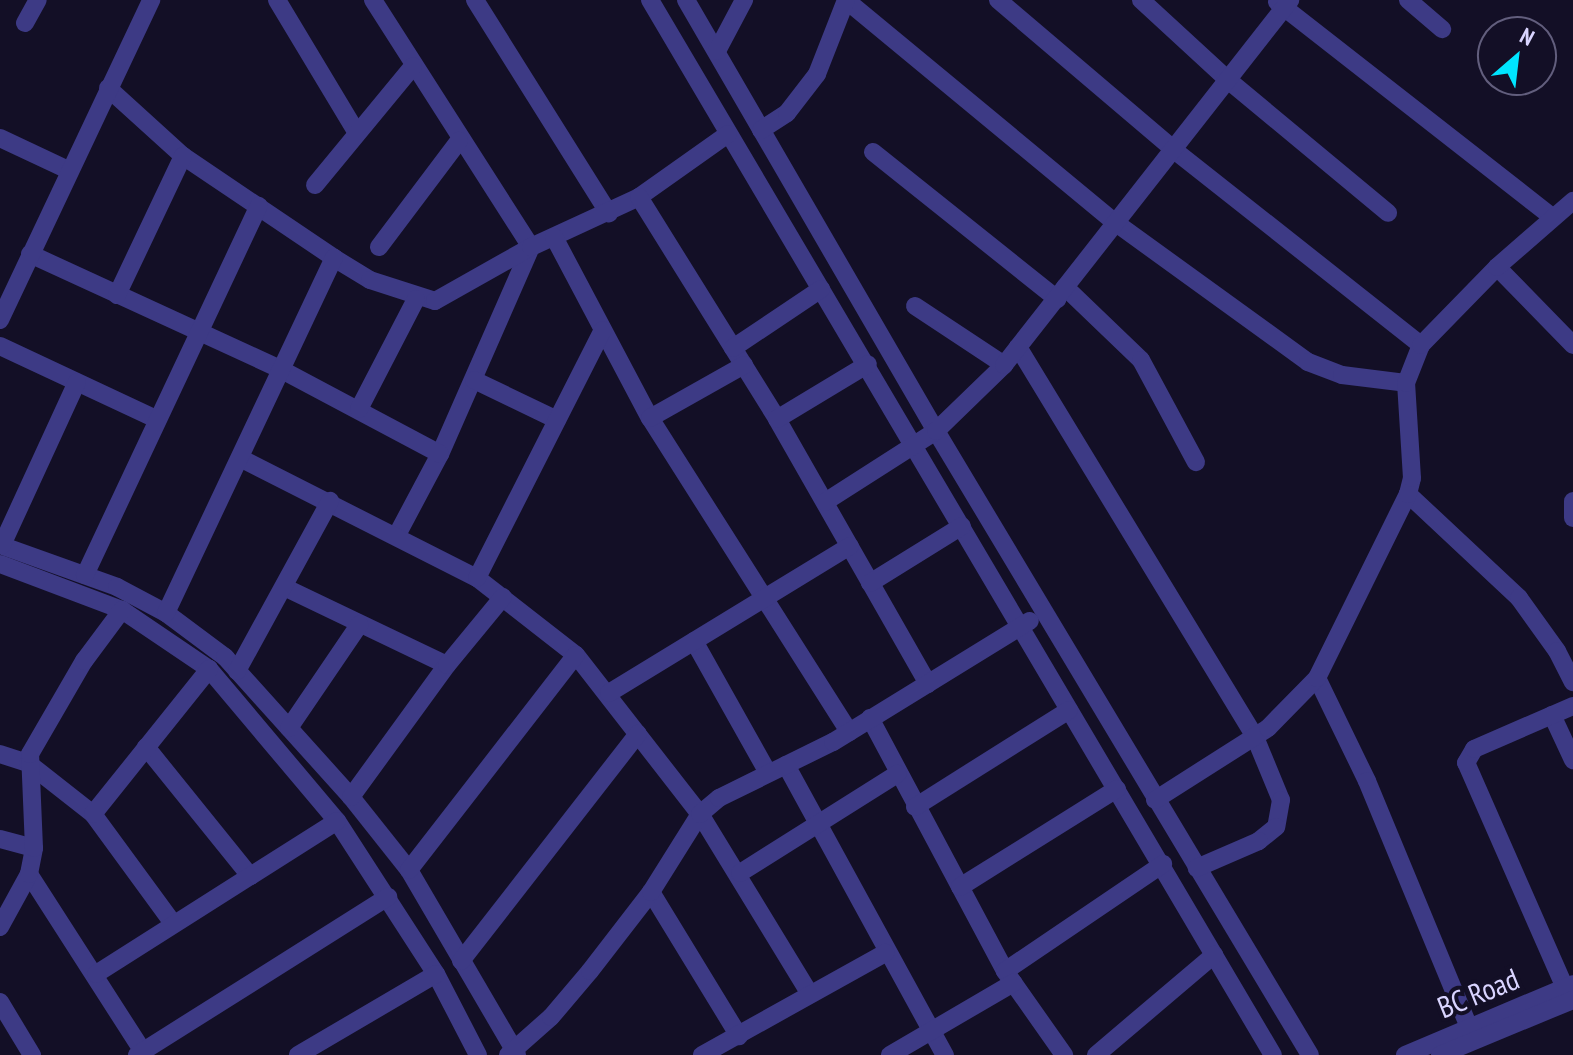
<!DOCTYPE html>
<style>
body{margin:0}
#map{position:relative;width:1573px;height:1055px;overflow:hidden;background:#130f26;font-family:"PT Sans Narrow",sans-serif}
div>[style]{position:absolute}
[style*='--x']{left:calc(var(--x)*1px);top:calc(var(--y)*1px);width:calc(var(--w)*1px);rotate:calc(var(--a)*1deg)}
.minor>*{height:18px;margin:-9px;padding:0 9px;transform-origin:9px;border-radius:9px;background:#3d3a85}
span{translate:-50% -50%;white-space:nowrap;text-align:center;line-height:1.15;-webkit-text-stroke:8px #130f26;paint-order:stroke}
.street-label{font-size:30px;color:#d9d4ff}
.north{position:absolute;left:1477px;top:16px;width:80px;height:80px;box-sizing:border-box;background:#130f26;border:2px solid #625e7d;border-radius:50%;rotate:28deg;font-size:22px;font-weight:700;line-height:32px;text-align:center;color:#d9d4ff}
.north::after{content:'';display:block;margin:auto;width:28px;height:36px;background:#00e5ff;clip-path:polygon(50% 0,100% 100%,50% 72%,0 100%)}
</style>
<div id="map">
<div class="minor">
<div style="--x:277;--y:0;--w:155;--a:59"></div>
<div style="--x:373;--y:0;--w:293;--a:57.4"></div>
<div style="--x:531;--y:247;--w:226;--a:113.7"></div>
<div style="--x:440;--y:454;--w:92;--a:118"></div>
<div style="--x:475;--y:0;--w:252;--a:57.9"></div>
<div style="--x:650;--y:0;--w:1225;--a:59.44"></div>
<div style="--x:686;--y:0;--w:498;--a:59.9"></div>
<div style="--x:936;--y:431;--w:727;--a:59.06"></div>
<div style="--x:846;--y:0;--w:350;--a:39.6"></div>
<div style="--x:1116;--y:223;--w:237;--a:35.9"></div>
<div style="--x:1308;--y:362;--w:36;--a:21"></div>
<div style="--x:1342;--y:375;--w:64;--a:7.1"></div>
<div style="--x:998;--y:0;--w:231;--a:40.4"></div>
<div style="--x:1174;--y:150;--w:315;--a:38.3"></div>
<div style="--x:1141;--y:0;--w:118;--a:42.6"></div>
<div style="--x:1228;--y:80;--w:208;--a:39.7"></div>
<div style="--x:1408;--y:0;--w:45;--a:40.5"></div>
<div style="--x:1277;--y:2;--w:350;--a:38"></div>
<div style="--x:25;--y:23;--w:26;--a:-61"></div>
<div style="--x:717;--y:51;--w:58;--a:-62.1"></div>
<div style="--x:108;--y:88;--w:101;--a:42.2"></div>
<div style="--x:183;--y:156;--w:182;--a:34"></div>
<div style="--x:334;--y:258;--w:42;--a:31.4"></div>
<div style="--x:370;--y:280;--w:68;--a:17.9"></div>
<div style="--x:435;--y:301;--w:110;--a:-29.4"></div>
<div style="--x:531;--y:247;--w:119;--a:-24.8"></div>
<div style="--x:639;--y:197;--w:109;--a:-35.3"></div>
<div style="--x:761;--y:130;--w:31;--a:-33"></div>
<div style="--x:787;--y:113;--w:49;--a:-52.4"></div>
<div style="--x:817;--y:74;--w:79;--a:-68.6"></div>
<div style="--x:0;--y:138;--w:75;--a:25.2"></div>
<div style="--x:873;--y:152;--w:236;--a:38.6"></div>
<div style="--x:315;--y:185;--w:154;--a:-50.5"></div>
<div style="--x:639;--y:197;--w:261;--a:58.1"></div>
<div style="--x:777;--y:419;--w:305;--a:60.3"></div>
<div style="--x:554;--y:237;--w:205;--a:62.1"></div>
<div style="--x:650;--y:418;--w:372;--a:57.6"></div>
<div style="--x:379;--y:247;--w:133;--a:-53"></div>
<div style="--x:30;--y:254;--w:277;--a:24.7"></div>
<div style="--x:282;--y:370;--w:179;--a:28"></div>
<div style="--x:1497;--y:267;--w:109;--a:45.7"></div>
<div style="--x:1065;--y:287;--w:105;--a:43.8"></div>
<div style="--x:1141;--y:360;--w:116;--a:61.7"></div>
<div style="--x:117;--y:295;--w:154;--a:-64.6"></div>
<div style="--x:915;--y:306;--w:107;--a:33.5"></div>
<div style="--x:0;--y:320;--w:354;--a:-64.7"></div>
<div style="--x:0;--y:346;--w:172;--a:25.1"></div>
<div style="--x:1018;--y:347;--w:456;--a:58.7"></div>
<div style="--x:1255;--y:737;--w:68;--a:67.6"></div>
<div style="--x:1281;--y:800;--w:27;--a:100"></div>
<div style="--x:1276;--y:827;--w:22;--a:141"></div>
<div style="--x:1259;--y:841;--w:68;--a:156.5"></div>
<div style="--x:733;--y:348;--w:106;--a:-33.8"></div>
<div style="--x:474;--y:380;--w:92;--a:25.7"></div>
<div style="--x:359;--y:409;--w:124;--a:-62.6"></div>
<div style="--x:650;--y:418;--w:108;--a:-29.4"></div>
<div style="--x:777;--y:419;--w:106;--a:-31.1"></div>
<div style="--x:240;--y:458;--w:266;--a:26.9"></div>
<div style="--x:477;--y:578;--w:125;--a:37.9"></div>
<div style="--x:576;--y:655;--w:202;--a:52.1"></div>
<div style="--x:700;--y:814;--w:211;--a:58.6"></div>
<div style="--x:1408;--y:494;--w:152;--a:43.1"></div>
<div style="--x:1519;--y:598;--w:65;--a:54.4"></div>
<div style="--x:1557;--y:651;--w:35;--a:63"></div>
<div style="--x:1573;--y:501;--w:17;--a:90"></div>
<div style="--x:825;--y:502;--w:132;--a:-32.6"></div>
<div style="--x:936;--y:431;--w:95;--a:-44.1"></div>
<div style="--x:1004;--y:365;--w:464;--a:-51.9"></div>
<div style="--x:0;--y:545;--w:124;--a:19.7"></div>
<div style="--x:117;--y:587;--w:55;--a:28"></div>
<div style="--x:166;--y:613;--w:74;--a:36.7"></div>
<div style="--x:225;--y:657;--w:188;--a:48"></div>
<div style="--x:351;--y:797;--w:93;--a:51.5"></div>
<div style="--x:409;--y:870;--w:214;--a:59.7"></div>
<div style="--x:2;--y:545;--w:179;--a:-65.3"></div>
<div style="--x:0;--y:564;--w:130;--a:20.7"></div>
<div style="--x:122;--y:610;--w:105;--a:34.1"></div>
<div style="--x:209;--y:669;--w:199;--a:49.9"></div>
<div style="--x:337;--y:821;--w:182;--a:57.1"></div>
<div style="--x:436;--y:974;--w:91;--a:62.6"></div>
<div style="--x:85;--y:575;--w:408;--a:-64.8"></div>
<div style="--x:477;--y:578;--w:278;--a:-63.1"></div>
<div style="--x:870;--y:583;--w:108;--a:-31.8"></div>
<div style="--x:286;--y:588;--w:178;--a:25.6"></div>
<div style="--x:166;--y:613;--w:393;--a:-64.7"></div>
<div style="--x:694;--y:641;--w:151;--a:60.7"></div>
<div style="--x:237;--y:671;--w:194;--a:-61.3"></div>
<div style="--x:1317;--y:678;--w:114;--a:64.1"></div>
<div style="--x:1367;--y:781;--w:266;--a:67.5"></div>
<div style="--x:609;--y:693;--w:282;--a:-31.4"></div>
<div style="--x:1552;--y:715;--w:50;--a:65"></div>
<div style="--x:870;--y:718;--w:287;--a:61.9"></div>
<div style="--x:1005;--y:971;--w:103;--a:54.9"></div>
<div style="--x:289;--y:728;--w:125;--a:-55.8"></div>
<div style="--x:146;--y:747;--w:166;--a:51.1"></div>
<div style="--x:0;--y:754;--w:29;--a:18"></div>
<div style="--x:28;--y:763;--w:83;--a:38.1"></div>
<div style="--x:93;--y:814;--w:134;--a:53.8"></div>
<div style="--x:786;--y:765;--w:331;--a:61.3"></div>
<div style="--x:351;--y:797;--w:163;--a:-54"></div>
<div style="--x:447;--y:665;--w:88;--a:-50.5"></div>
<div style="--x:1155;--y:800;--w:134;--a:-32.5"></div>
<div style="--x:1268;--y:728;--w:70;--a:-45.6"></div>
<div style="--x:1317;--y:678;--w:205;--a:-63.7"></div>
<div style="--x:1408;--y:494;--w:16;--a:-76"></div>
<div style="--x:1412;--y:478;--w:95;--a:-93.6"></div>
<div style="--x:1406;--y:383;--w:41;--a:-68.5"></div>
<div style="--x:1421;--y:345;--w:109;--a:-45.7"></div>
<div style="--x:1497;--y:267;--w:101;--a:-41"></div>
<div style="--x:915;--y:807;--w:182;--a:-32.2"></div>
<div style="--x:93;--y:814;--w:186;--a:-51.3"></div>
<div style="--x:0;--y:839;--w:35;--a:15"></div>
<div style="--x:409;--y:870;--w:272;--a:-52.2"></div>
<div style="--x:740;--y:873;--w:186;--a:-32.2"></div>
<div style="--x:29;--y:874;--w:215;--a:57.3"></div>
<div style="--x:960;--y:887;--w:185;--a:-32"></div>
<div style="--x:651;--y:892;--w:169;--a:58.6"></div>
<div style="--x:0;--y:927;--w:60;--a:-61.3"></div>
<div style="--x:29;--y:874;--w:26;--a:-79"></div>
<div style="--x:34;--y:848;--w:94;--a:-92.4"></div>
<div style="--x:30;--y:754;--w:108;--a:-59.9"></div>
<div style="--x:84;--y:661;--w:64;--a:-53.3"></div>
<div style="--x:461;--y:961;--w:288;--a:-52.1"></div>
<div style="--x:1005;--y:971;--w:191;--a:-34.1"></div>
<div style="--x:96;--y:974;--w:285;--a:-32.4"></div>
<div style="--x:1565;--y:988;--w:246;--a:-113.7"></div>
<div style="--x:1466;--y:763;--w:16;--a:-60"></div>
<div style="--x:1474;--y:749;--w:108;--a:-23.5"></div>
<div style="--x:0;--y:1002;--w:62;--a:58.9"></div>
<div style="--x:137;--y:1055;--w:297;--a:-32.2"></div>
<div style="--x:298;--y:1055;--w:160;--a:-30.4"></div>
<div style="--x:508;--y:1055;--w:57;--a:-41.5"></div>
<div style="--x:551;--y:1017;--w:60;--a:-49.7"></div>
<div style="--x:590;--y:971;--w:100;--a:-52.3"></div>
<div style="--x:651;--y:892;--w:92;--a:-57.9"></div>
<div style="--x:700;--y:814;--w:25;--a:-40"></div>
<div style="--x:719;--y:798;--w:127;--a:-26.2"></div>
<div style="--x:833;--y:742;--w:231;--a:-31.6"></div>
<div style="--x:702;--y:1055;--w:210;--a:-29.1"></div>
<div style="--x:890;--y:1055;--w:143;--a:-30.3"></div>
<div style="--x:1096;--y:1055;--w:155;--a:-40.3"></div>
<div style="--x:1405;--y:1055;--w:182;--a:-22.9"></div>
<div style="--x:1440;--y:1055;--w:144;--a:-22.5"></div>
</div>
<div class="street-label">
<span style="left:1478px;top:993px;rotate:-22deg">BC Road</span>
</div>
<div class="north">N</div>
</div>
